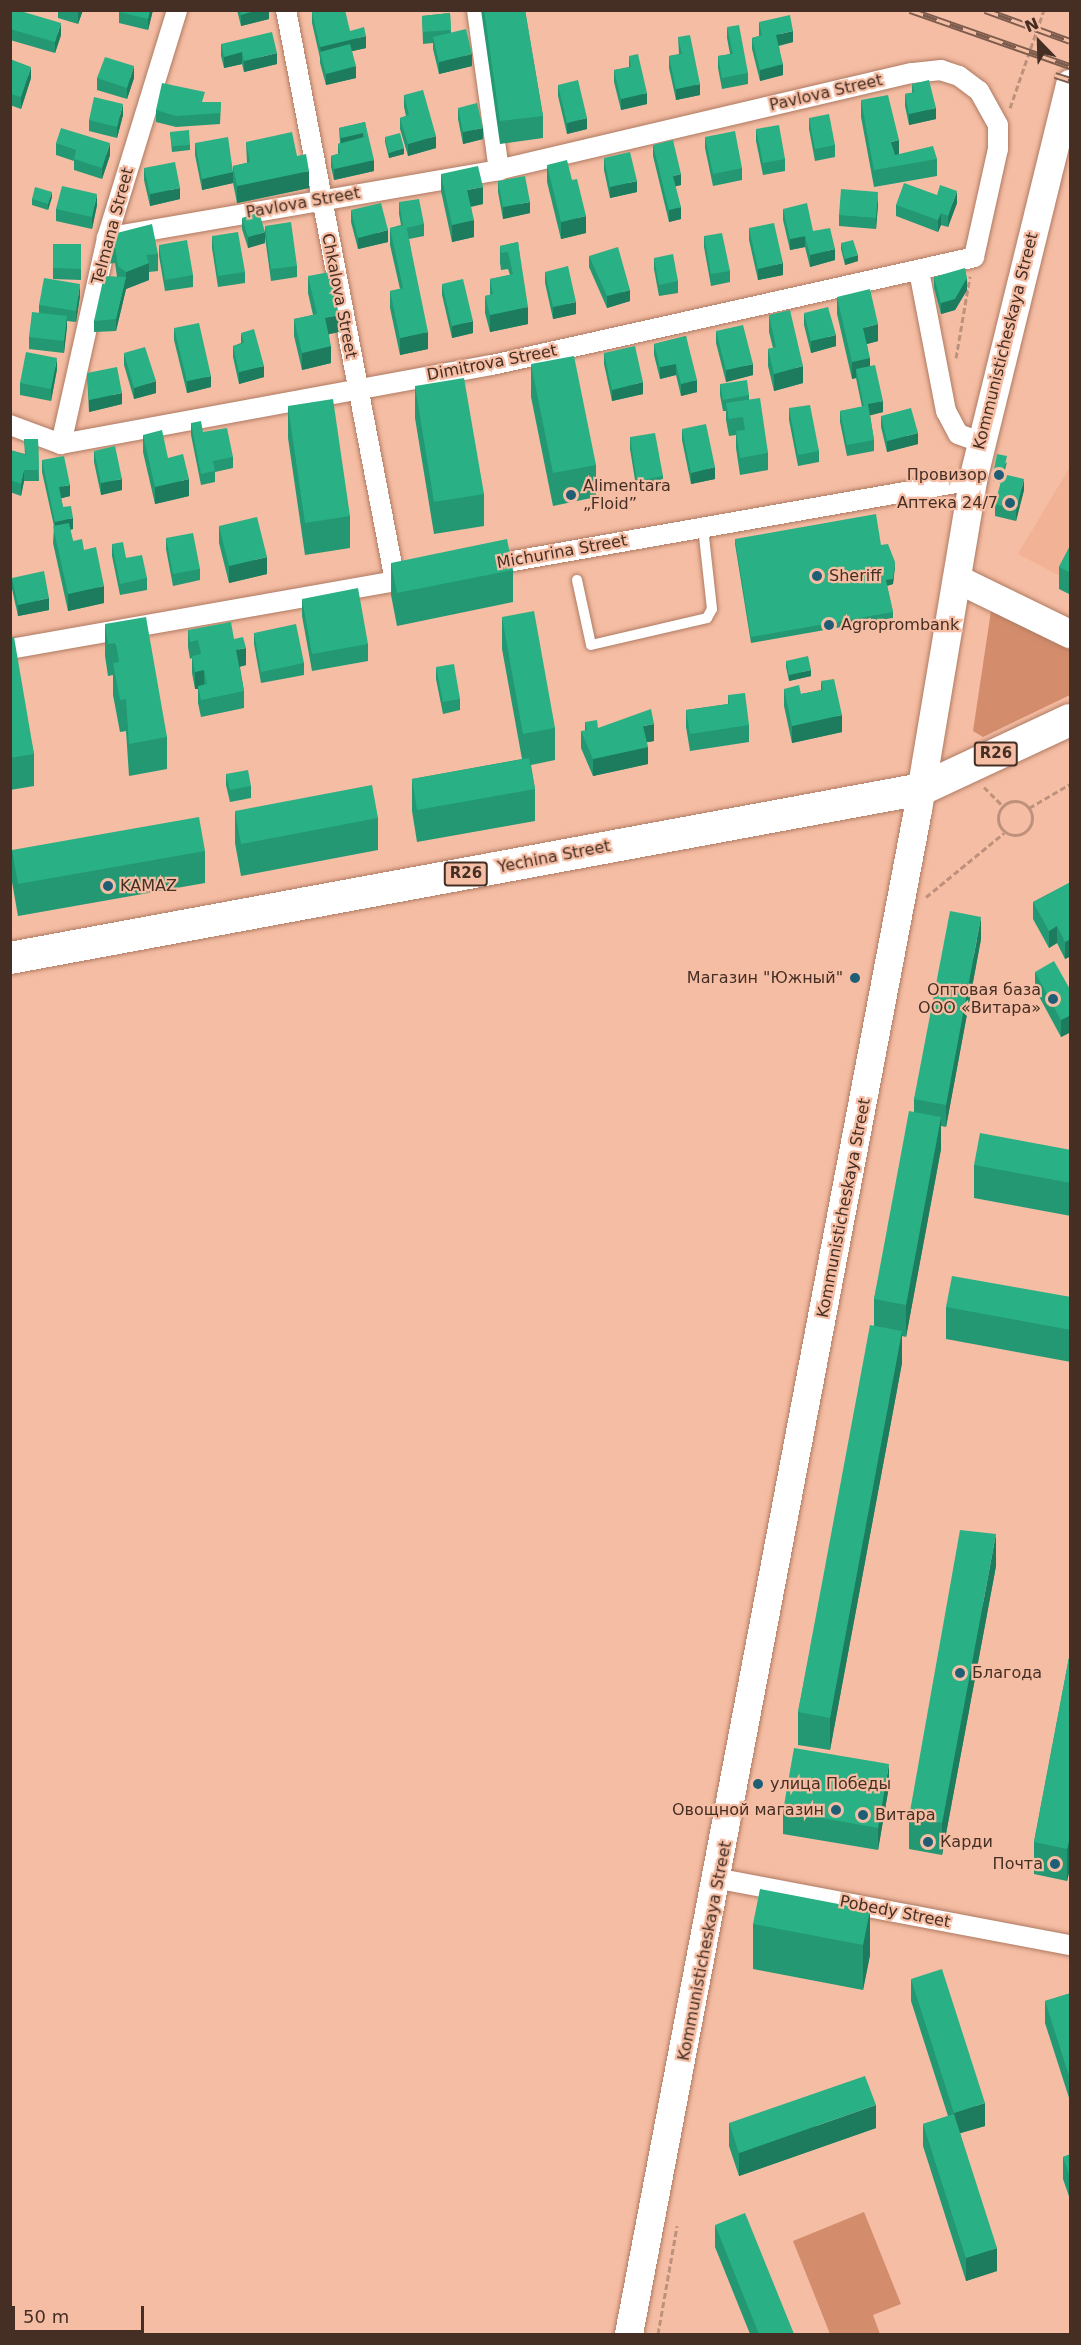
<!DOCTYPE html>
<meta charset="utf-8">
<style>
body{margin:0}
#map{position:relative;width:1081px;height:2345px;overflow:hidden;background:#f5bda3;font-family:"DejaVu Sans",sans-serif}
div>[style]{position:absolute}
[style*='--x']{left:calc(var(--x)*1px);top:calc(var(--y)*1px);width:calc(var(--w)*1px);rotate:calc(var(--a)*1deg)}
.built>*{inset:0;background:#f1b295}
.green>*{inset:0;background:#d38d6c}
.path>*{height:3px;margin-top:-1.5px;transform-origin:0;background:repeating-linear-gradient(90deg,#be917c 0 6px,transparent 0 9px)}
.path>.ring{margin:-1.5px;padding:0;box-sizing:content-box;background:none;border:3px solid #be917c;border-radius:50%}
.roads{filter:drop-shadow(0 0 2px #ae7a62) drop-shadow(0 0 2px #ae7a62)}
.service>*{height:10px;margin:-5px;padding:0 5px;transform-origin:5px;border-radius:5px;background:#fff}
.minor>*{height:20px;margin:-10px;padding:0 10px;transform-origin:10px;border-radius:10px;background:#fff}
.secondary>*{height:28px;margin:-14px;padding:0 14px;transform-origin:14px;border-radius:14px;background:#fff}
.primary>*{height:32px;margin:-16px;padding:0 16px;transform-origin:16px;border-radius:16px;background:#fff}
.rail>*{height:7px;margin-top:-3.5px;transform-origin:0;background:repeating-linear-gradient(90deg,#f5bda3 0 14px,#7d5c4d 0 28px);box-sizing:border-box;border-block:2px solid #7d5c4d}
.wall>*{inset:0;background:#239872}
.shaded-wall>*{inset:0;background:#1d7c5d}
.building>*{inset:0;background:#29b185}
.dots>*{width:16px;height:16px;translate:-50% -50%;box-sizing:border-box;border:3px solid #f5bda3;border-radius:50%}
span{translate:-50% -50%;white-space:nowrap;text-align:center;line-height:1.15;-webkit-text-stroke:4.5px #f5bda3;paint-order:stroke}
.shield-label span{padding:2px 4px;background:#f5bda3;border:2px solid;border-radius:4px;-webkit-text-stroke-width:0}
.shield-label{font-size:15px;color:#452f25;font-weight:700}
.street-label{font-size:16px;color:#452f25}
.poi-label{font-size:16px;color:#452f25}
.right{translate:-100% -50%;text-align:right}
.left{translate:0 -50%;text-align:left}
.frame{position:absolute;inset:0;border:12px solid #452f25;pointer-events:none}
.north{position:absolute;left:1009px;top:12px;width:60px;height:60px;-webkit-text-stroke:4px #f5bda3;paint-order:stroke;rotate:337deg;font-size:16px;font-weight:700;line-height:24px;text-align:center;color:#452f25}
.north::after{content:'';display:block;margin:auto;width:21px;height:27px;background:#452f25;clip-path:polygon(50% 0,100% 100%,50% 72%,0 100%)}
.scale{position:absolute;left:12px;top:2306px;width:132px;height:27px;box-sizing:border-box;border:3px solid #452f25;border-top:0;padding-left:8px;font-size:18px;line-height:21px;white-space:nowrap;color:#452f25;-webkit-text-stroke:4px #f5bda3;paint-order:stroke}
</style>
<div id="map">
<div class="built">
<div style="clip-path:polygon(1070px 467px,1070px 581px,1018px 554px)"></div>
</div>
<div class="green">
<div style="clip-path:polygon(991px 611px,1070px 647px,1070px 695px,983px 737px,973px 731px)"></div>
<div style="clip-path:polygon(864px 2212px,901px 2304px,873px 2315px,880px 2334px,830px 2334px,793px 2241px)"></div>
</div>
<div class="path">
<div style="--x:1010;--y:108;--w:104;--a:-70.9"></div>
<div style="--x:956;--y:358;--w:83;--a:-80.3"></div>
<div style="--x:984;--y:787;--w:27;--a:45"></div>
<div class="ring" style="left:998px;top:801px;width:31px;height:31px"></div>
<div style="--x:1029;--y:808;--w:48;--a:-30.3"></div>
<div style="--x:926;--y:897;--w:101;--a:-39.4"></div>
<div style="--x:658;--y:2334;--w:110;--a:-80"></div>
</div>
<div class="roads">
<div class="service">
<div style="--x:577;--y:580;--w:66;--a:77.8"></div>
<div style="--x:591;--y:645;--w:119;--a:-13.1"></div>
<div style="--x:707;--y:618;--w:10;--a:-61"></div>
<div style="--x:712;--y:609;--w:81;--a:-96.3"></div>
</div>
<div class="minor">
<div style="--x:286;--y:10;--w:581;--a:79.19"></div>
<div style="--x:477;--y:10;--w:162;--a:82.2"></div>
<div style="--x:919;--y:271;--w:143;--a:79.1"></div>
<div style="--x:946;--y:411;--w:26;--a:62"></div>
<div style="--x:958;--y:434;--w:23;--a:20"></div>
<div style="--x:10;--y:425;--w:54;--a:20.4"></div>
<div style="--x:61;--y:444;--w:438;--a:-10.4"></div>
<div style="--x:492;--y:365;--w:494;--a:-12.6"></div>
<div style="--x:974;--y:257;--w:111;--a:-77.5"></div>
<div style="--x:998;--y:149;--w:24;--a:-90"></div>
<div style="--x:998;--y:125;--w:39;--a:-119"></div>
<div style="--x:979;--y:91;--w:25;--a:-143"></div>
<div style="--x:959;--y:76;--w:19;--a:-162"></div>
<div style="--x:941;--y:70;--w:30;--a:174"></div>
<div style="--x:911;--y:73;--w:423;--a:166.8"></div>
<div style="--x:499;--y:170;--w:398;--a:170.2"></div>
<div style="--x:61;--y:444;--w:211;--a:-77.4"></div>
<div style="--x:107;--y:238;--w:239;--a:-72.9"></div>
<div style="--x:485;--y:566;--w:496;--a:-10"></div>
<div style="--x:10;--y:649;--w:413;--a:-10"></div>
<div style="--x:720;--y:1879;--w:356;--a:10.7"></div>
</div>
<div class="secondary">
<div style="--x:957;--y:579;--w:126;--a:26"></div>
<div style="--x:629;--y:2334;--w:1551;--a:-79.26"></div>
<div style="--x:918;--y:810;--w:335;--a:-80.5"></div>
<div style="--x:973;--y:480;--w:408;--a:-76.2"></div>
</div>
<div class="primary">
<div style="--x:10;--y:958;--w:928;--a:-10.5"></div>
<div style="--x:922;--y:789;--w:163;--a:-25"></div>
</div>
</div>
<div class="rail">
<div style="--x:910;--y:10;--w:170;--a:19.3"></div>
<div style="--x:985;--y:10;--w:90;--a:20"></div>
<div style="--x:1055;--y:75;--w:16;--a:18"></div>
</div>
<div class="wall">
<div style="clip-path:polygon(58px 10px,83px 10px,78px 24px,58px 18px)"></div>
<div style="clip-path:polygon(119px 10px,153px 10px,148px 30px,119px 23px)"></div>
<div style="clip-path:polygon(237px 10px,269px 10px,269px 19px,241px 26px)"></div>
<div style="clip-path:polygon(481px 10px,525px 10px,543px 116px,543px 138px,500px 144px)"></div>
<div style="clip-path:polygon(312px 12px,350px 31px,366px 48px,352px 51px,356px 78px,326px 85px,320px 63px,320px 58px,312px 23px)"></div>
<div style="clip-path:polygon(450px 13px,451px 33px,472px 66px,439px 74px,433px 49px,433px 43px,423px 44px,422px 16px)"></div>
<div style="clip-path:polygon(10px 19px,61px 35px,55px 53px,10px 40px)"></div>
<div style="clip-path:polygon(759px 22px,793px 42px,779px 46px,783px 75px,760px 81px,752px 49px,752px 38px,759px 36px)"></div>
<div style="clip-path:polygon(727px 27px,748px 73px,748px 84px,722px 89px,718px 68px,718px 56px,730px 54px,727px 38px)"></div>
<div style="clip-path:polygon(678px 37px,700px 95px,676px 100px,669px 68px,669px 56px,679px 54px)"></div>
<div style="clip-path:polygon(221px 44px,277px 64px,244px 72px,242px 64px,224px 68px,221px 56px)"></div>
<div style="clip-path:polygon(629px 56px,647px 104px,621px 110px,614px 82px,614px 70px,629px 67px)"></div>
<div style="clip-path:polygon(10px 59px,31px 78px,21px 109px,10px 105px)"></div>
<div style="clip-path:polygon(97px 78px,134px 78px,127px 99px,97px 90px)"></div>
<div style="clip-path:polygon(912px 84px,936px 119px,909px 125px,905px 106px,905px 94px,912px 93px)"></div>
<div style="clip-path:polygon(558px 85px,587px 129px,567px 134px,558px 96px)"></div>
<div style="clip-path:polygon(404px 95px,436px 148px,408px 156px,400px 129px,400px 118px,406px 116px,404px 107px)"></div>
<div style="clip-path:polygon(861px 100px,899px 154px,937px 159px,937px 176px,874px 187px,861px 117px)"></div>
<div style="clip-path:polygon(205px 102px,221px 102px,220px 124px,176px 127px,156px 122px,156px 110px)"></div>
<div style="clip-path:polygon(458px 108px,483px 139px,463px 144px,458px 119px)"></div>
<div style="clip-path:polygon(123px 115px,117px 138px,89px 131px,89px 120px)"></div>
<div style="clip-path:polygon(809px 118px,835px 145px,835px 157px,815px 161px,809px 129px)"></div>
<div style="clip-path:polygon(365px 122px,374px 171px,334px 180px,331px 167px,331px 156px,338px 154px,338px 144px,340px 143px,339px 128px)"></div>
<div style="clip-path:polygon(756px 129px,785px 159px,785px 171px,763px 175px,756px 141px)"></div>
<div style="clip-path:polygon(170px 132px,190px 145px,190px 150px,172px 152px)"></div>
<div style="clip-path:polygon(385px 137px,404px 154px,389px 158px,385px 142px)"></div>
<div style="clip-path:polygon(705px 137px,742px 168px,742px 180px,713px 186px,705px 148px)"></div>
<div style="clip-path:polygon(246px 142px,297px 156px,309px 188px,237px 203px,233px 183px,202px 190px,195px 155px,195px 143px,233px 172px,233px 166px,247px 163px)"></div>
<div style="clip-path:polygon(56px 143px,110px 155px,102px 179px,74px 170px,74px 161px,56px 155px)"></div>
<div style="clip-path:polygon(653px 145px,681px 185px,675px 186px,681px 219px,669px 222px,653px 156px)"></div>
<div style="clip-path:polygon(604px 158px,637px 192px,610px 198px,604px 170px)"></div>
<div style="clip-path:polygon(547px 165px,586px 233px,561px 239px,547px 182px)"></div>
<div style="clip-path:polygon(144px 168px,180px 199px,150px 206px,144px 180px)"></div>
<div style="clip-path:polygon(441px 174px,483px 204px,471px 207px,474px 237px,452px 242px,441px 191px)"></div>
<div style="clip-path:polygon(498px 181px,530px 213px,503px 219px,498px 192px)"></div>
<div style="clip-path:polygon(52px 197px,48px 210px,32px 205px,32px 199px)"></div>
<div style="clip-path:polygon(399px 202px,424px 224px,424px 236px,409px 239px,428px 349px,400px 355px,390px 308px,390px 291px,400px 289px,390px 245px,390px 228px,401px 225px,399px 214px)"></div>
<div style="clip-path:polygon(957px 203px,948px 227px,941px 225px,938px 232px,896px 216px,896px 205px)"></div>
<div style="clip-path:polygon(878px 204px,876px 229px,839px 226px,839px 215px)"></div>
<div style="clip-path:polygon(97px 205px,92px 229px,56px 221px,56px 209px)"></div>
<div style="clip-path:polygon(783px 209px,835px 260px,810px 267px,805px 247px,790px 250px,783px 220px)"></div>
<div style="clip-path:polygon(351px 210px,388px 242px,358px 249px,351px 222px)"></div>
<div style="clip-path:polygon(242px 218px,265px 243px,248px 248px,242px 229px)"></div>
<div style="clip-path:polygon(265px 226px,297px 266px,297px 277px,271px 281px,265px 237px)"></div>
<div style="clip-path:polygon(749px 228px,783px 275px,758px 280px,749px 240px)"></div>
<div style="clip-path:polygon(113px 234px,158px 254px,158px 271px,149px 272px,149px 280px,126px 289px,116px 331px,94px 332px,94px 321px,117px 277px,115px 263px,107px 264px,107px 247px)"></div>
<div style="clip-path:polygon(212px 236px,245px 272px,245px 283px,218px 287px,212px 248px)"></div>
<div style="clip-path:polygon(704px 236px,730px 271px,730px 282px,711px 286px,704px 247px)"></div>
<div style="clip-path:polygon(518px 242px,528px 324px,490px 332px,485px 313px,485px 296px,490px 295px,490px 279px,510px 275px,508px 269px,501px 270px,500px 263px,500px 246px)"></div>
<div style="clip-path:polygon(841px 243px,858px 261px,845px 265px,841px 249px)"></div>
<div style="clip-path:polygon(53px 244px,81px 244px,81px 280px,53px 279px)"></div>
<div style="clip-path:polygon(159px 245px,193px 275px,193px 287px,165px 291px,159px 256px)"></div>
<div style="clip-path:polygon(589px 256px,630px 301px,607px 308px,589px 267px)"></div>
<div style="clip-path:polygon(654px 258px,678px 281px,678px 293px,659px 296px,654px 269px)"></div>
<div style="clip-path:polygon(545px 272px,576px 314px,553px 319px,545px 283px)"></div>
<div style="clip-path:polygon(308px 276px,339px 332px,329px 334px,331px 363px,302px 370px,294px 336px,294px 319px,313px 315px,308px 293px)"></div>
<div style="clip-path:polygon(934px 277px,967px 290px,955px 310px,941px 314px,934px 288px)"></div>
<div style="clip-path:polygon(442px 284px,473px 333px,452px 338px,442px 295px)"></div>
<div style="clip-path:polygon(80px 296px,76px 322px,67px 321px,64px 353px,29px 349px,29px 337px,39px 313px,39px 305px)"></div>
<div style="clip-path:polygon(837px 297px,878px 341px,867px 344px,870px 366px,883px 412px,870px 415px,874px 440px,874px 451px,847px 456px,840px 422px,840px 411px,862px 407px,856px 378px,852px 379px,837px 314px)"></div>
<div style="clip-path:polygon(804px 313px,836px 346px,811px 353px,804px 325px)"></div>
<div style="clip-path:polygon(769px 315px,803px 383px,774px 391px,768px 366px,768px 349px,773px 348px,769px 332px)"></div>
<div style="clip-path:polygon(174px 328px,211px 387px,187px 393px,174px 340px)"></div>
<div style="clip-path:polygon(716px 331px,753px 375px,726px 382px,716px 343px)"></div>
<div style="clip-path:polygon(241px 333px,264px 377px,239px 384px,233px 357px,233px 346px,241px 343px)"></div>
<div style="clip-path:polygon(686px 336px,697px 392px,681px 396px,676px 375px,660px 379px,654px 355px,654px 344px)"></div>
<div style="clip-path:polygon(124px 353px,156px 393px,134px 399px,124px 365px)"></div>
<div style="clip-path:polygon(604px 353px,643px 394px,612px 401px,604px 364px)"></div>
<div style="clip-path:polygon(531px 364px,596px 465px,596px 497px,553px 506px,531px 397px)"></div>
<div style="clip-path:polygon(57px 369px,51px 401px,20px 395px,20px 383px)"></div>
<div style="clip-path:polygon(87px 373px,122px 404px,89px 412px)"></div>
<div style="clip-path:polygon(720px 384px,749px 395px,749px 399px,768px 453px,768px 470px,740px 475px,736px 448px,736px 435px,729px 436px,726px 420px,726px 411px,723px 411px,720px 395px)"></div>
<div style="clip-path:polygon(415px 386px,484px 494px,484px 526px,434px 534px,415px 418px)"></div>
<div style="clip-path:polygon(288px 406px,350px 516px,350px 548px,305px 555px,288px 438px)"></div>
<div style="clip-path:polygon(789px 408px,819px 451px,819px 462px,798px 466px,789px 420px)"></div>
<div style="clip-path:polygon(881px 416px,918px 444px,887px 452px,881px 427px)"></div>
<div style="clip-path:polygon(191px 423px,233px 457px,233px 468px,215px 472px,215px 482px,201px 485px,191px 435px)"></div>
<div style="clip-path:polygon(682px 429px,715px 479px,691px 484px,682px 440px)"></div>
<div style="clip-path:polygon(143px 435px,168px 458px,189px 496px,155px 504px,143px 452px)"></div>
<div style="clip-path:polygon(630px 437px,663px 476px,663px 488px,637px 492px,630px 449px)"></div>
<div style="clip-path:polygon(24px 439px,38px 439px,39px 481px,24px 481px,21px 496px,10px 492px,10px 450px,25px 454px)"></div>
<div style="clip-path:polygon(94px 451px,122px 490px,101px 495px,94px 462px)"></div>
<div style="clip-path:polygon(42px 460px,70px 496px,61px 498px,63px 507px,73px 529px,70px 530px,73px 541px,84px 550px,104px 603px,68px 611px,53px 543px,54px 526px,42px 472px)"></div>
<div style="clip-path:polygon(1007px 462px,1004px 474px,1024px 490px,1016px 521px,995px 516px,995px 504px,1001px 483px,993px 481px,993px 475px)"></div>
<div style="clip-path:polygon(219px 526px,267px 574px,229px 583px,219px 543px)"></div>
<div style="clip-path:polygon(166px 538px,200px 569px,200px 580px,173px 586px,166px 549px)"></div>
<div style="clip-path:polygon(735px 539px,881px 545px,895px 568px,893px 584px,887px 586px,893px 612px,893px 618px,751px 643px,735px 544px)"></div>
<div style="clip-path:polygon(112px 544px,147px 578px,147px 590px,120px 595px,112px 556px)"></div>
<div style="clip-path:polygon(1071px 544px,1071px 595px,1059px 589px,1059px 567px)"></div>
<div style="clip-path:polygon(391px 563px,513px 570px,513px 602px,397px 626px,391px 595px)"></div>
<div style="clip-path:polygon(12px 578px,49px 610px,18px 616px,12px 589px)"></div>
<div style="clip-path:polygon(302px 599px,368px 644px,368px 661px,312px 671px,302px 616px)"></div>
<div style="clip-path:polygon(502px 617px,555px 728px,555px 760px,531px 765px,535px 789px,535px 821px,417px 842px,412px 811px,412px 779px,522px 759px,502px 649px)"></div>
<div style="clip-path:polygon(105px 624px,167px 737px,167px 769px,129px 776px,126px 731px,120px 732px,113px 695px,113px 675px,108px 676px,105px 656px)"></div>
<div style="clip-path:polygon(188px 630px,234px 639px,246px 665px,240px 667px,244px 691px,244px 708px,201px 717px,198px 703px,198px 689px,195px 689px,192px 673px,192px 658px,190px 659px,188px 647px)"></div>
<div style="clip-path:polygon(254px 633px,304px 663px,304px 675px,261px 683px,254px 644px)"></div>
<div style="clip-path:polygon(10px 638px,34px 754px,34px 786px,10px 790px)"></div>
<div style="clip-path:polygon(786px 661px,811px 676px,789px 681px,786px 667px)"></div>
<div style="clip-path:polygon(436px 667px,460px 699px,460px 710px,443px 714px,436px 679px)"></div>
<div style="clip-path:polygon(821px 681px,842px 732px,792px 743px,784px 706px,784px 689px,801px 694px,821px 690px)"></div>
<div style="clip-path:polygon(728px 695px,749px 725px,749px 742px,690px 751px,686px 727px,686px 710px,728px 704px)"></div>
<div style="clip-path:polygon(585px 722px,598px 728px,654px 741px,647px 742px,648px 764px,593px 776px,581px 748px,581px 731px,585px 731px)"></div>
<div style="clip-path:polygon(226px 774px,251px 786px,251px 798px,230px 802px,226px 785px)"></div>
<div style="clip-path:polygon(235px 811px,378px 818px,378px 850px,241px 876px,235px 843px)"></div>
<div style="clip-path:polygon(12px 850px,205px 851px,205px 883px,18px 916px,12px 882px)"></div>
<div style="clip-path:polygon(1071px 882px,1071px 956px,1065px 959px,1057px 943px,1049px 948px,1033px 919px,1033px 902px)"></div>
<div style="clip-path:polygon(981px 939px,946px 1127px,941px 1126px,941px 1149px,906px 1337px,902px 1336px,902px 1363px,830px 1750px,798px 1745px,798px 1712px,874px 1326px,874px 1299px,914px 1112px,914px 1099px)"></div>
<div style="clip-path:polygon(1035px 972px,1070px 991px,1071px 1032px,1061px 1037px,1035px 989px)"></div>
<div style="clip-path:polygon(1071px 1150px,1071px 1216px,974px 1198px,974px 1165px)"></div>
<div style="clip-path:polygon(1071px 1297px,1071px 1362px,946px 1339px,946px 1307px)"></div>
<div style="clip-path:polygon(996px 1566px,942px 1855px,909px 1849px,909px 1817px)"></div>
<div style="clip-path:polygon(1071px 1647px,1071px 1865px,1067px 1881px,1034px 1874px,1034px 1842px)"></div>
<div style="clip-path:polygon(889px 1786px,878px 1850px,783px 1834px,783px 1811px)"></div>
<div style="clip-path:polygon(870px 1910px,870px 1955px,863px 1990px,753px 1969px,753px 1924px)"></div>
<div style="clip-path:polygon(911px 1979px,985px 2126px,960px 2133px,997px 2271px,966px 2281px,923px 2146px,923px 2124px,948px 2116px,911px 2001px)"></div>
<div style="clip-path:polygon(1071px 1993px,1071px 2104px,1045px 2023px,1045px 2001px)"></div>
<div style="clip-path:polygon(729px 2123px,876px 2128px,739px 2176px,729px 2146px)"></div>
<div style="clip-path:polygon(1071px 2154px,1071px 2202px,1063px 2179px,1063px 2157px)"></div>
<div style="clip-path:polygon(715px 2225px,794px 2334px,750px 2334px,715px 2247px)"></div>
</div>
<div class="shaded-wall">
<div style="clip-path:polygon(79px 10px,83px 10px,78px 24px,78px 13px)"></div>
<div style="clip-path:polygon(150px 10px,153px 10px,148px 30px,148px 19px)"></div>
<div style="clip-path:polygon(257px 10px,269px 10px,269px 19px,241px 26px,241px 15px)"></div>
<div style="clip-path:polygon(61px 23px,61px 35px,55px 53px,55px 42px)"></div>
<div style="clip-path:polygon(793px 31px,793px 42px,776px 46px,776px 35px)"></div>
<div style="clip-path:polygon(366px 36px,366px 48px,322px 58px,320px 47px)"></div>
<div style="clip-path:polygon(242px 52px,242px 64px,224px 68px,224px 57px)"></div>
<div style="clip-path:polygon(277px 53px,277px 64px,244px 72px,244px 61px)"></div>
<div style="clip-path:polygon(472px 54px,472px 66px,439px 74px,439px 62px)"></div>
<div style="clip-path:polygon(783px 64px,783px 75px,760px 81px,760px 70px)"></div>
<div style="clip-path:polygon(134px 66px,134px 78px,127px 99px,127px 88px)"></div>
<div style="clip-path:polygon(356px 66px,356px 78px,326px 85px,326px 74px)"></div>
<div style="clip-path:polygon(31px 67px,31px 78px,21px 109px,21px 97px)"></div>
<div style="clip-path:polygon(700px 84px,700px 95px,676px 100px,676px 89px)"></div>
<div style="clip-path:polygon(647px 93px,647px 104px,621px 110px,621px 99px)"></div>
<div style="clip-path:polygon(123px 104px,123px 115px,117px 138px,117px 127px)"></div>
<div style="clip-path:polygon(936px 108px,936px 119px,909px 125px,909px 114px)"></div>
<div style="clip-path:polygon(587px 118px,587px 129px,567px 134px,567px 123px)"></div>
<div style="clip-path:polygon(483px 128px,483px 139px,463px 144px,463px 132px)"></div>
<div style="clip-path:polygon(363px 133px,363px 144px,341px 149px,341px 138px)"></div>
<div style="clip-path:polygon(436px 136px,436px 148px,408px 156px,408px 144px)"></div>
<div style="clip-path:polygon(899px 140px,899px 157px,891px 159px,891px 142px)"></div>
<div style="clip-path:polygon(110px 143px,110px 155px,102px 179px,102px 168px)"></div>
<div style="clip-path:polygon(404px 148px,404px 154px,389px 158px,389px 153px)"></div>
<div style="clip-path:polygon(374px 160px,374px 171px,334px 180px,334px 169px)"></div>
<div style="clip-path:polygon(309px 171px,309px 188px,237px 203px,237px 186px)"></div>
<div style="clip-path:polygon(233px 172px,233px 183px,202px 190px,202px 179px)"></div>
<div style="clip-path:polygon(681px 174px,681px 185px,673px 187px,673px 176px)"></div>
<div style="clip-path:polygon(637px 181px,637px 192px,610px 198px,610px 187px)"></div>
<div style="clip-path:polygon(483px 187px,483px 204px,467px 207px,467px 190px)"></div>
<div style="clip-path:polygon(180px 188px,180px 199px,150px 206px,150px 194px)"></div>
<div style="clip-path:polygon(957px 191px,957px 203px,948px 227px,948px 216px)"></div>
<div style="clip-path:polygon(52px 192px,52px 197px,48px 210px,48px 204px)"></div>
<div style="clip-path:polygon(878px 192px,878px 204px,876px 229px,876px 218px)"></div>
<div style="clip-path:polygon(97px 194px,97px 205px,92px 229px,92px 217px)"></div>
<div style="clip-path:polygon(530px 202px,530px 213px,503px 219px,503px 207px)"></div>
<div style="clip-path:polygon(681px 207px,681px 219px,669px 222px,669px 210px)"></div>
<div style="clip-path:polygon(941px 213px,941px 225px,938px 232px,938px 220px)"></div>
<div style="clip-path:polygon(586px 216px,586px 233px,561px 239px,561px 222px)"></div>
<div style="clip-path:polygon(474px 220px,474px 237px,452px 242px,452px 225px)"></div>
<div style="clip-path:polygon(388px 230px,388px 242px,358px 249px,358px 238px)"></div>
<div style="clip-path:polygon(265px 232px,265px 243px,248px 248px,248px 237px)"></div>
<div style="clip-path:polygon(805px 236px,805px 247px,790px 250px,790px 239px)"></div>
<div style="clip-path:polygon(835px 249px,835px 260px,810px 267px,810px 255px)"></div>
<div style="clip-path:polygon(858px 255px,858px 261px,845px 265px,845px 259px)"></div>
<div style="clip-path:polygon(149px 263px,149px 280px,126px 289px,116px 331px,116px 319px,126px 277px,126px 272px)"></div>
<div style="clip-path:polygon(783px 263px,783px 275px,758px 280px,758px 269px)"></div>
<div style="clip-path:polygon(967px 278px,967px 290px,955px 310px,941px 314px,941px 303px)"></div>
<div style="clip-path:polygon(80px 284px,80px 296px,76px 322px,76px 311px)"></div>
<div style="clip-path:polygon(630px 290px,630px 301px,607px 308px,607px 296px)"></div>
<div style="clip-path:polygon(576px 302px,576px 314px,553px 319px,553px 307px)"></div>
<div style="clip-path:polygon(528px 307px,528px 324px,490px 332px,490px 315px)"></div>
<div style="clip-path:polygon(339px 315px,339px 332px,325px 335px,325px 318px)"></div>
<div style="clip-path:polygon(67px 316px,67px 328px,64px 353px,64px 341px)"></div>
<div style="clip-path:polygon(473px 321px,473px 333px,452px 338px,452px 326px)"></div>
<div style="clip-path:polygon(878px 324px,878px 341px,863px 345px,863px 328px)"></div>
<div style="clip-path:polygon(428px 332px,428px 349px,400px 355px,400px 338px)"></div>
<div style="clip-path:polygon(836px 335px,836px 346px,811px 353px,811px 341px)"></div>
<div style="clip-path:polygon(331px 346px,331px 363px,302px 370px,302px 353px)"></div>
<div style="clip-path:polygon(57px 358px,57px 369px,51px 401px,51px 389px)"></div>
<div style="clip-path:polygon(870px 358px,870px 375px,856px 369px,856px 378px,852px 379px,852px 362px)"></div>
<div style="clip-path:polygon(676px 364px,676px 375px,660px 379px,660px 367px)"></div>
<div style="clip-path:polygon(753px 364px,753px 375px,726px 382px,726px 370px)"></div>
<div style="clip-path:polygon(264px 366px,264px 377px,239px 384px,239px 372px)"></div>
<div style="clip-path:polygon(803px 366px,803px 383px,774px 391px,774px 374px)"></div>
<div style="clip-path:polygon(211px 376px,211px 387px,187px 393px,187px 381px)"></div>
<div style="clip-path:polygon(697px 380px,697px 392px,681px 396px,681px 384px)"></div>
<div style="clip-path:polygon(156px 381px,156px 393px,134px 399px,134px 388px)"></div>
<div style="clip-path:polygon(643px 382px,643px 394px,612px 401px,612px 390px)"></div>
<div style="clip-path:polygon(122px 393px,122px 404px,89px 412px,89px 400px)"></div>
<div style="clip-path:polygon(883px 401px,883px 412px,868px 416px,868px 404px)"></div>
<div style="clip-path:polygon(918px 433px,918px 444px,887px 452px,887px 441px)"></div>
<div style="clip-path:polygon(715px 467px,715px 479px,691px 484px,691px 473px)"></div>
<div style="clip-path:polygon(24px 470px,24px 481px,21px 496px,21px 484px)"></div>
<div style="clip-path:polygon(122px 479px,122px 490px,101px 495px,101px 483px)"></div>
<div style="clip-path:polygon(189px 479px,189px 496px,155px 504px,155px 487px)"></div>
<div style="clip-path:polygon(1024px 479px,1024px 490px,1016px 521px,1016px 510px)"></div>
<div style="clip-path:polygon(70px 485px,70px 496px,59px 499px,59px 487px)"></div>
<div style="clip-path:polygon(73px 518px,73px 529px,55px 533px,55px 522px)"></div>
<div style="clip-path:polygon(267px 557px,267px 574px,229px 583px,229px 566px)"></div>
<div style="clip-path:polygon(895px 562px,893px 584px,886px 586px,886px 580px)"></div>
<div style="clip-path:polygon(104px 586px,104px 603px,68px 611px,68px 594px)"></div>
<div style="clip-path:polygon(49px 598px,49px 610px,18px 616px,18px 605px)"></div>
<div style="clip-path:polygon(246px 648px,246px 665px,236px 667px,236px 650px)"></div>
<div style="clip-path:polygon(204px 670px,204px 687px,198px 686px,198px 689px,195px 689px,195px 672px)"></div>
<div style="clip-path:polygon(811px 670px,811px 676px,789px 681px,789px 675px)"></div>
<div style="clip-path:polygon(842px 715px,842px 732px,792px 743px,792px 726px)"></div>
<div style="clip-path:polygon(654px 724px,654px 741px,643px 743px,643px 726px)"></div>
<div style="clip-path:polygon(648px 747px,648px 764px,593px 776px,593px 759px)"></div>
<div style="clip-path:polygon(981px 917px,981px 939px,946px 1127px,946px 1105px)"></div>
<div style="clip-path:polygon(1057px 926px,1057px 943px,1049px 948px,1049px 931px)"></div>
<div style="clip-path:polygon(1071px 939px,1071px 956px,1065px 959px,1065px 942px)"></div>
<div style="clip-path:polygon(1071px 1015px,1071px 1032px,1061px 1037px,1061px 1020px)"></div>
<div style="clip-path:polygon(941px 1117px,941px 1149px,906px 1337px,906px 1305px)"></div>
<div style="clip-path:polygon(902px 1331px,902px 1363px,830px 1750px,830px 1718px)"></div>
<div style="clip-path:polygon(996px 1534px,996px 1566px,942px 1855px,942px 1823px)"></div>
<div style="clip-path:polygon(889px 1764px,889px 1786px,878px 1850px,878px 1828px)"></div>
<div style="clip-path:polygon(1071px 1833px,1071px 1865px,1067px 1881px,1067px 1849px)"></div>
<div style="clip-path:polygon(870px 1910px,870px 1955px,863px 1990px,863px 1945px)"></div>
<div style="clip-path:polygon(985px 2103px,985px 2126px,954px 2135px,954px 2113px)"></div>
<div style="clip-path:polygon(876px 2105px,876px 2128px,739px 2176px,739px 2153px)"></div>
<div style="clip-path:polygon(997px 2248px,997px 2271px,966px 2281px,966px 2258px)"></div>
</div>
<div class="building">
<div style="clip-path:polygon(13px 10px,17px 10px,61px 23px,55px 42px,10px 29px,10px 19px)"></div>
<div style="clip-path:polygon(119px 10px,150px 10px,148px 19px,119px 12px)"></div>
<div style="clip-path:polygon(240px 10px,257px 10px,241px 15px)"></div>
<div style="clip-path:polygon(318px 10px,345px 10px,350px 31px,364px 27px,366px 36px,320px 47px,312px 12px)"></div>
<div style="clip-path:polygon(484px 10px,525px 10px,543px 116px,500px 121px)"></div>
<div style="clip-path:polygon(450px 13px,451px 30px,423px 32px,422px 16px)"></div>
<div style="clip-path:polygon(790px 15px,793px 31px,776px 35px,783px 64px,760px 70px,752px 38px,762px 35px,759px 22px)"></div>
<div style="clip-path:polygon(739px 25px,748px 73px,722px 78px,718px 56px,733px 54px,727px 27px)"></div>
<div style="clip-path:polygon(466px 29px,472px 54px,439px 62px,433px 37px)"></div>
<div style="clip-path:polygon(272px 32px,277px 53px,244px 61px,242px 52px,224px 57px,221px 44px)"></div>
<div style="clip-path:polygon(690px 35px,700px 84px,676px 89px,669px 56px,682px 54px,678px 37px)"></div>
<div style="clip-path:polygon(350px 44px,356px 66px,326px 74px,320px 52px)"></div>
<div style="clip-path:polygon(638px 54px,647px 93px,621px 99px,614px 70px,631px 67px,629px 56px)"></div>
<div style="clip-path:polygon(105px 57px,134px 66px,127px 88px,97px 78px)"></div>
<div style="clip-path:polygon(10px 59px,31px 67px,21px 97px,10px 94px)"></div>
<div style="clip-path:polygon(578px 80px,587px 118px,567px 123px,558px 85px)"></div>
<div style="clip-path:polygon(929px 80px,936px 108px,909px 114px,905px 94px,914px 92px,912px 84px)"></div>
<div style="clip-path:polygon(162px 83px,205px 92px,202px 102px,221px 102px,220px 113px,176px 116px,156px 110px)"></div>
<div style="clip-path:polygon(423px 90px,436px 136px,408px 144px,400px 118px,409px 115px,404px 95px)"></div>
<div style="clip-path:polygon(888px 95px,899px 140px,891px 142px,895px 155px,933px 146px,937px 159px,874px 170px,861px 100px)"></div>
<div style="clip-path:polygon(94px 97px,123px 104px,117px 127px,89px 120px)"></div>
<div style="clip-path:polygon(477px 103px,483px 128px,463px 132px,458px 108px)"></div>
<div style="clip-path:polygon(829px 114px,835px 145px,815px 149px,809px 118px)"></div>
<div style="clip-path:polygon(365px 122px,374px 160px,334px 169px,331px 156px,340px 153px,338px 144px,364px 137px,363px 133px,341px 138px,339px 128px)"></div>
<div style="clip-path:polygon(779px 125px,785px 159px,763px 163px,756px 129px)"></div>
<div style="clip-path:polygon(61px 128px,110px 143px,102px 168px,74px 159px,76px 150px,56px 143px)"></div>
<div style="clip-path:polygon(189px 130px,190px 145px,172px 146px,170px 132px)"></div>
<div style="clip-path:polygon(735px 131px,742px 168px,713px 174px,705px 137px)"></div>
<div style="clip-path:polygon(292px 132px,297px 156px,306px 154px,309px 171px,237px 186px,233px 166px,250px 162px,246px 142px)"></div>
<div style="clip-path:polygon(400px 133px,404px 148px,389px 153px,385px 137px)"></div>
<div style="clip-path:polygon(228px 137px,233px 172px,202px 179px,195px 143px)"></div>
<div style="clip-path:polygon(673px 140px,681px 174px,673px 176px,681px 207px,669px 210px,653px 145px)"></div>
<div style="clip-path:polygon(630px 152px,637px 181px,610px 187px,604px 158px)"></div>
<div style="clip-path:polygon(567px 160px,572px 180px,577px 179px,586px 216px,561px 222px,547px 165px)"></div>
<div style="clip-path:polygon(175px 162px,180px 188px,150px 194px,144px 168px)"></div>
<div style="clip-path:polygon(478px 166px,483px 187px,467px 190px,474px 220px,452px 225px,441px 174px)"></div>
<div style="clip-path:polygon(525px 176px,530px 202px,503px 207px,498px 181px)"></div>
<div style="clip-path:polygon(904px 183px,937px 195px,940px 185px,957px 191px,948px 216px,941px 213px,938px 220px,896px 205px)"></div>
<div style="clip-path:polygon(62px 186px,97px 194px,92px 217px,56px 209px)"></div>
<div style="clip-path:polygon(35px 187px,52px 192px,48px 204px,32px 199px)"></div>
<div style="clip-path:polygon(841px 189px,878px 192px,876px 218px,839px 215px)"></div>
<div style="clip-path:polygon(419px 199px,424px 224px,406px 228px,406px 225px,403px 225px,399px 202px)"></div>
<div style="clip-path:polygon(381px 203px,388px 230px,358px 238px,351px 210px)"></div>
<div style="clip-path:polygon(807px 203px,813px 231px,830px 228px,835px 249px,810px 255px,805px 236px,790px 239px,783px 209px)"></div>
<div style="clip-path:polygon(259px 212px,265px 232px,248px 237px,242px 218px)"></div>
<div style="clip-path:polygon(291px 222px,297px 266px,271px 269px,265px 226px)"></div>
<div style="clip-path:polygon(774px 223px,783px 263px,758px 269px,749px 228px)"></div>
<div style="clip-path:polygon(152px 224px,158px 254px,146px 255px,149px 263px,126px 272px,118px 266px,115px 246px,107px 247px,113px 234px)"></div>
<div style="clip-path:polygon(406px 225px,428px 332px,400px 338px,390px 291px,403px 288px,390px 228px)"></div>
<div style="clip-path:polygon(238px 232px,245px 272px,218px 276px,212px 236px)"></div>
<div style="clip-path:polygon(722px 233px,730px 271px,711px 274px,704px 236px)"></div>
<div style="clip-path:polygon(187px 240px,193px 275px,165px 280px,159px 245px)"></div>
<div style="clip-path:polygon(853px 240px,858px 255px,845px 259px,841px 243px)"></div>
<div style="clip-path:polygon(518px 242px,528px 307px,490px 315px,485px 296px,493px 294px,490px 279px,513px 274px,508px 252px,501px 253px,500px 246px)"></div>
<div style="clip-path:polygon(53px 244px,81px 244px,81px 269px,53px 268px)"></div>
<div style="clip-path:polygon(618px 247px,630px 290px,607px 296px,589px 256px)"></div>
<div style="clip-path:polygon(673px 254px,678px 281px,659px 285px,654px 258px)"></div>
<div style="clip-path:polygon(568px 266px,576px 302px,553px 307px,545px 272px)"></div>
<div style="clip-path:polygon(965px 268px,967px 278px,955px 299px,941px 303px,934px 277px)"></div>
<div style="clip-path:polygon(330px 272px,339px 315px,325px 318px,331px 346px,302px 353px,294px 319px,317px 314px,308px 276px)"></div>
<div style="clip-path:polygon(104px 276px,126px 277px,116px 319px,94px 321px)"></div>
<div style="clip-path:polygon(44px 278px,80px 284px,76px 311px,39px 305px)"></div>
<div style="clip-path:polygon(463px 279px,473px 321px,452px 326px,442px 284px)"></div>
<div style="clip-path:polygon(870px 289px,878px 324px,863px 328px,870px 358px,852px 362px,837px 297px)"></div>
<div style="clip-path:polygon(828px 307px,836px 335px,811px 341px,804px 313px)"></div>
<div style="clip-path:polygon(790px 310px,803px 366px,774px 374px,768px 349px,776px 347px,769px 315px)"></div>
<div style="clip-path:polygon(32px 312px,67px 316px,64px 341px,29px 337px)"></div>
<div style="clip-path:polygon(199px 323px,211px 376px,187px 381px,174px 328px)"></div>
<div style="clip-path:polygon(743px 325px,753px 364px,726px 370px,716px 331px)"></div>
<div style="clip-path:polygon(254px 329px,264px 366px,239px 372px,233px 346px,244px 343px,241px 333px)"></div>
<div style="clip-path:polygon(686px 336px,697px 380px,681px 384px,676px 364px,660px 367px,654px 344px)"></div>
<div style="clip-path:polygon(635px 346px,643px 382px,612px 390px,604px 353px)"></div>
<div style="clip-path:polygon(145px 347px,156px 381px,134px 388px,124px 353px)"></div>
<div style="clip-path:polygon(26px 352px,57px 358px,51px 389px,20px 383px)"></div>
<div style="clip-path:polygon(574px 356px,596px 465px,553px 473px,531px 364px)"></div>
<div style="clip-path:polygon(875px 365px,883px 401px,868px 404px,874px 440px,847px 445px,840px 411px,864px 406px,856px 369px)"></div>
<div style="clip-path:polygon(117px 367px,122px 393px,89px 400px,87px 373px)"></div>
<div style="clip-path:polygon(464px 378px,484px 494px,434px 502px,415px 386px)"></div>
<div style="clip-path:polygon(747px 380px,749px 395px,723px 400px,720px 384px)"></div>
<div style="clip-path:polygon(760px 398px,768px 453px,740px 458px,736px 431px,745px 430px,743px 417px,729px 419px,726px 403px)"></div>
<div style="clip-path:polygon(333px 399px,350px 516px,305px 523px,288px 406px)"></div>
<div style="clip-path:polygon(810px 405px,819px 451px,798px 455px,789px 408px)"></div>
<div style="clip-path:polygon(911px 408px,918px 433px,887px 441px,881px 416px)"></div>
<div style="clip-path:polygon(201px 421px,203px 432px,227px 428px,233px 457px,213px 461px,215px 471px,201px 474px,191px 423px)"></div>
<div style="clip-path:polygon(706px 424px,715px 467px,691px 473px,682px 429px)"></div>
<div style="clip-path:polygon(162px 430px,168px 458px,183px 454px,189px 479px,155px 487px,143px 435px)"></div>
<div style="clip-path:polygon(655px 433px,663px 476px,637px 481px,630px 437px)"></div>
<div style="clip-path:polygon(24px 439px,38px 439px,39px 470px,24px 470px,21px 484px,10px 480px,10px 450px,26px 455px)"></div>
<div style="clip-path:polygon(115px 446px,122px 479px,101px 483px,94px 451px)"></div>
<div style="clip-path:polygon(997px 454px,1007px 456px,1002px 477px,993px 475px)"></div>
<div style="clip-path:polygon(64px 456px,70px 485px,59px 487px,63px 507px,71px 506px,73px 518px,55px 522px,42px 460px)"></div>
<div style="clip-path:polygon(1003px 474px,1024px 479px,1016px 510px,995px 504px)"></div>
<div style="clip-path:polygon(876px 514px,881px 545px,888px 544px,895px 562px,893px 579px,886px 580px,893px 612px,751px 637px,735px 539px)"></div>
<div style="clip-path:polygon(257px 517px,267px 557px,229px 566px,219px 526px)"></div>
<div style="clip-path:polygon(69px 523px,73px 541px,82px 539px,84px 550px,96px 547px,104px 586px,68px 594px,53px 526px)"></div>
<div style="clip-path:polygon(193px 533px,200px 569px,173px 574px,166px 538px)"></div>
<div style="clip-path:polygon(507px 539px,513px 570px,397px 593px,391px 563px)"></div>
<div style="clip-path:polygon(123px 542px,126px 558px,142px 555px,147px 578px,120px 584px,112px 544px)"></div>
<div style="clip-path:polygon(1071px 544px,1071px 573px,1059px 567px)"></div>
<div style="clip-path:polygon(44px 571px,49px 598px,18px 605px,12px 578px)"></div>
<div style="clip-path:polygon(358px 588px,368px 644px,312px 654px,302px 599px)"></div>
<div style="clip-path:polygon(534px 611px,555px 728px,523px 734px,502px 617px)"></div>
<div style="clip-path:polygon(146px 617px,167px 737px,129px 744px,126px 699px,120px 700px,113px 663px,119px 662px,116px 643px,108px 644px,105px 624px)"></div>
<div style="clip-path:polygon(231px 622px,234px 639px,243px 637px,246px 648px,236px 650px,244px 691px,201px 700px,198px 686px,207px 684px,204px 670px,195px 672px,192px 656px,201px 654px,198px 640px,190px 642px,188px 630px)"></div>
<div style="clip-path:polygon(296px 624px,304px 663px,261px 672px,254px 633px)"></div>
<div style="clip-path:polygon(14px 637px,34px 754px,10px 758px,10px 638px)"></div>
<div style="clip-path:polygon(808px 656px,811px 670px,789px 675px,786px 661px)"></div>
<div style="clip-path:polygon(454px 664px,460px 699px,443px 702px,436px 667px)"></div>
<div style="clip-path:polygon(834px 679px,842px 715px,792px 726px,784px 689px,799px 685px,801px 694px,823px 690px,821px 681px)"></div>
<div style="clip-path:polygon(745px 693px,749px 725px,690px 734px,686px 710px,729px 704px,728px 695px)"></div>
<div style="clip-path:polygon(651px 709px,654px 724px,643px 726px,648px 747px,593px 759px,581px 731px,587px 730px,585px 722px,597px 720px,598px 728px)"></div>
<div style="clip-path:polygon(529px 758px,535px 789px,417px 810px,412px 779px)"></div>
<div style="clip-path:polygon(248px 770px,251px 786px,230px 790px,226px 774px)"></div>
<div style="clip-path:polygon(372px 785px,378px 818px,241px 844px,235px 811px)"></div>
<div style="clip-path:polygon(199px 817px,205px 851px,18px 884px,12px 850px)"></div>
<div style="clip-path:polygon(1071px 882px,1071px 939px,1065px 942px,1057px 926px,1049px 931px,1033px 902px)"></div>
<div style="clip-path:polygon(950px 911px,981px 917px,946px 1105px,914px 1099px)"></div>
<div style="clip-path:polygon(1054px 961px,1071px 991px,1071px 1015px,1061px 1020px,1035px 972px)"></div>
<div style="clip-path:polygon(909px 1111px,941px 1117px,906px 1305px,874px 1299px)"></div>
<div style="clip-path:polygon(980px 1133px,1071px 1150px,1071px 1183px,974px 1165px)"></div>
<div style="clip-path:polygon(952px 1276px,1071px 1297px,1071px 1330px,946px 1307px)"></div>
<div style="clip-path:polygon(870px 1325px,902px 1331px,830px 1718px,798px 1712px)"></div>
<div style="clip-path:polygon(960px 1530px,996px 1534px,942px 1823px,909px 1817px)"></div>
<div style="clip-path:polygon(1071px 1647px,1071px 1833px,1067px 1849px,1034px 1842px)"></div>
<div style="clip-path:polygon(794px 1748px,889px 1764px,878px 1828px,783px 1811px)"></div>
<div style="clip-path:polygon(760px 1889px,870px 1910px,863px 1945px,753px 1924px)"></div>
<div style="clip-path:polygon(942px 1969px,985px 2103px,954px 2113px,911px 1979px)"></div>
<div style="clip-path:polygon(1071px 1993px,1071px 2082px,1045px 2001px)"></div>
<div style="clip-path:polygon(865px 2076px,876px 2105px,739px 2153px,729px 2123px)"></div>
<div style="clip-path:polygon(954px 2114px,997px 2248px,966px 2258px,923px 2124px)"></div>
<div style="clip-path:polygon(1071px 2154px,1071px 2180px,1063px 2157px)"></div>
<div style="clip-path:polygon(745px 2213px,794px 2334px,759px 2334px,715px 2225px)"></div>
</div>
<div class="dots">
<div style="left:999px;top:475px;background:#205e75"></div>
<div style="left:571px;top:495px;background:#205e75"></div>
<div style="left:1010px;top:503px;background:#205e75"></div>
<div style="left:817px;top:576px;background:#205e75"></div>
<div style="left:829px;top:625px;background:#205e75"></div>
<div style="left:108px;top:886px;background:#205e75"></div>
<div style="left:855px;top:978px;background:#205e75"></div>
<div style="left:1053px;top:999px;background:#205e75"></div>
<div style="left:960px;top:1673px;background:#205e75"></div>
<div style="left:758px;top:1784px;background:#205e75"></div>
<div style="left:836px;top:1810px;background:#205e75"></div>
<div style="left:863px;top:1815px;background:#205e75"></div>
<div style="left:928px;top:1842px;background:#205e75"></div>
<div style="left:1055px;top:1864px;background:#205e75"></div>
</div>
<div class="shield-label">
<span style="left:996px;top:754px">R26</span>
<span style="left:466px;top:874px">R26</span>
</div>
<div class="street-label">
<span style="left:826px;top:93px;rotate:-13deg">Pavlova Street</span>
<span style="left:303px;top:203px;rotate:-10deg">Pavlova Street</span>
<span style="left:113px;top:226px;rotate:-75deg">Telmana Street</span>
<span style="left:339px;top:296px;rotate:79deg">Chkalova Street</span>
<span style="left:1006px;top:341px;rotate:-76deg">Kommunisticheskaya Street</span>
<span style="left:492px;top:363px;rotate:-11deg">Dimitrova Street</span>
<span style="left:562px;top:552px;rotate:-10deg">Michurina Street</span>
<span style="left:554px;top:857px;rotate:-11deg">Yechina Street</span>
<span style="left:844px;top:1208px;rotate:-79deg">Kommunisticheskaya Street</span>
<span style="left:895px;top:1912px;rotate:11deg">Pobedy Street</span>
<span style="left:705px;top:1951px;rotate:-79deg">Kommunisticheskaya Street</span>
</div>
<div class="poi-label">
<span class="right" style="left:987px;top:475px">Провизор</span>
<span class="left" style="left:583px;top:495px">Alimentara<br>„Floid”</span>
<span class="right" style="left:998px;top:503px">Аптека 24/7</span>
<span class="left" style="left:829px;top:576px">Sheriff</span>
<span class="left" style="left:841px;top:625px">Agroprombank</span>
<span class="left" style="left:120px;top:886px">KAMAZ</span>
<span class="right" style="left:843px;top:978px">Магазин "Южный"</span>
<span class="right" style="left:1041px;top:999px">Оптовая база<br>ООО «Витара»</span>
<span class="left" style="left:972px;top:1673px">Благода</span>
<span class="left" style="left:770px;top:1784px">улица Победы</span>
<span class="right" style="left:824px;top:1810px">Овощной магазин</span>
<span class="left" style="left:875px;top:1815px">Витара</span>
<span class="left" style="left:940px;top:1842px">Карди</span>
<span class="right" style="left:1043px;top:1864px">Почта</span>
</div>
<div class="frame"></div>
<div class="north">N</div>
<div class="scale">50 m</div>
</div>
